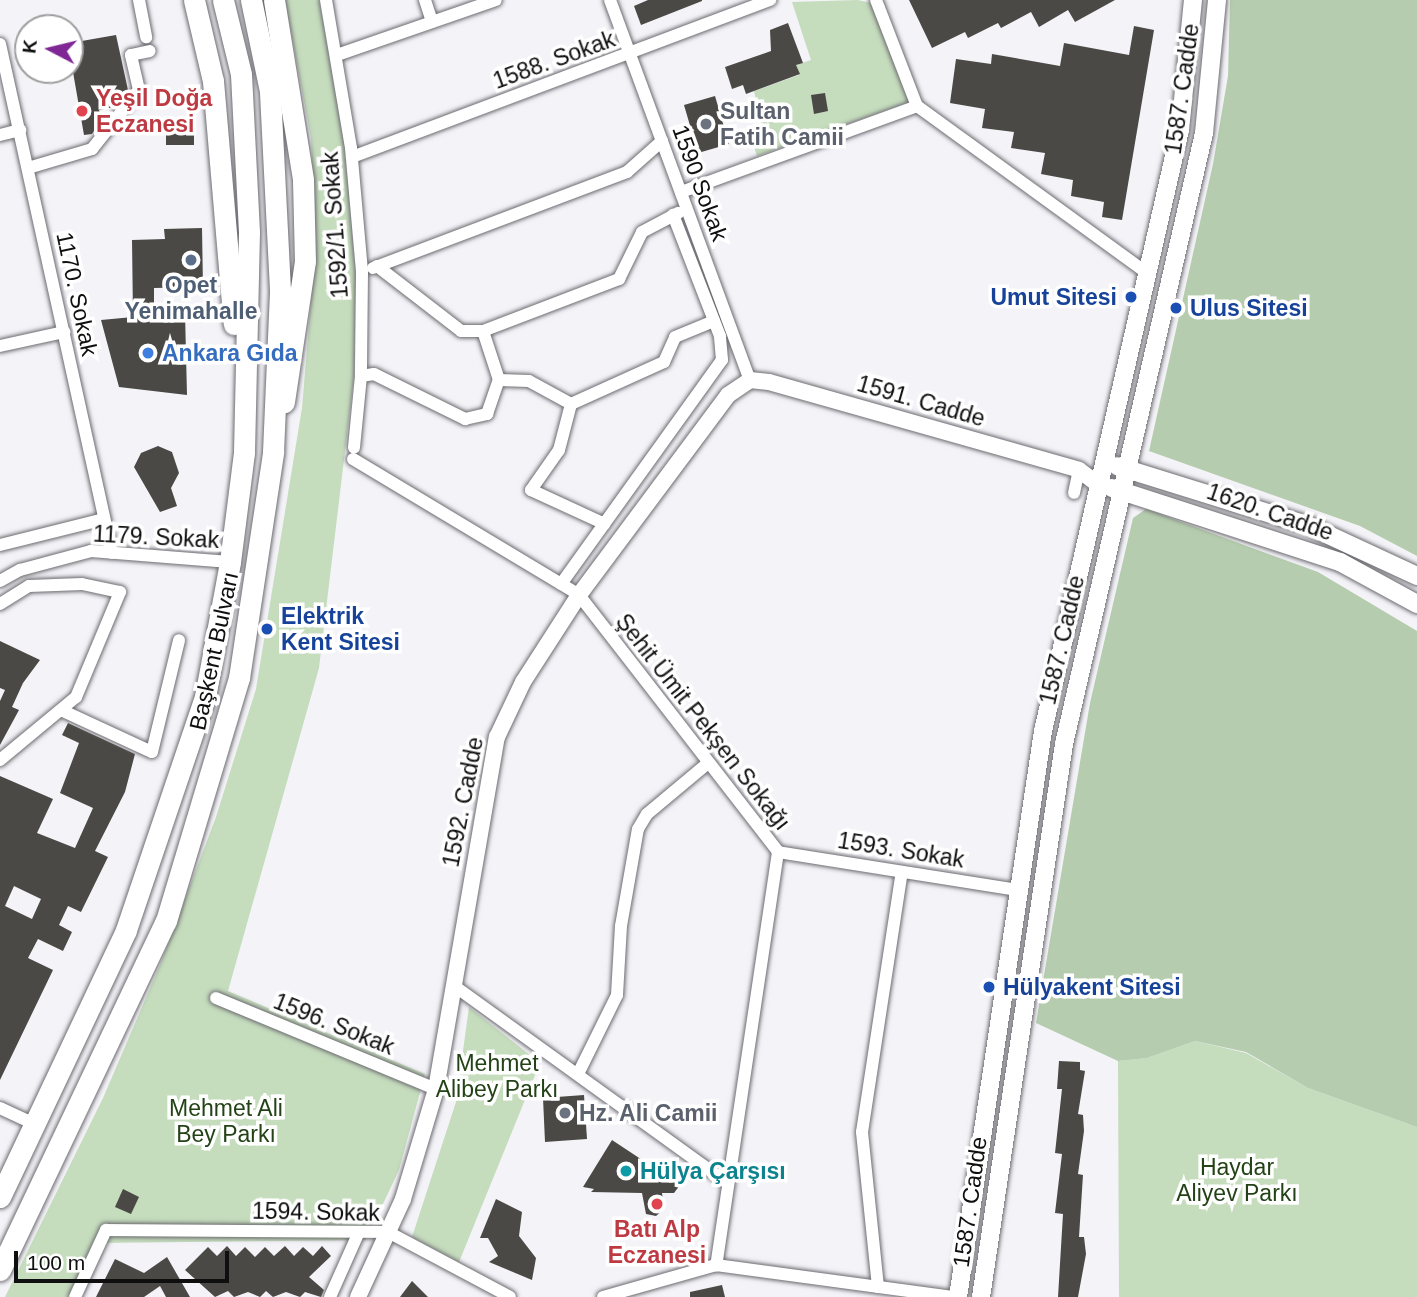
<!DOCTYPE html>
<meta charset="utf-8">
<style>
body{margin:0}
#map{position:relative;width:1417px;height:1297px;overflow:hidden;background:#f3f3f8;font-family:Helvetica,sans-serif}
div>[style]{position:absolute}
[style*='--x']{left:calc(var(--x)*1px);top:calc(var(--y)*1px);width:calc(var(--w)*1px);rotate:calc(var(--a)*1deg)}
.green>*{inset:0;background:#c5dcbd}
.forest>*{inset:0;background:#b5ccae}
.building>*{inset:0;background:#4b4945}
.roads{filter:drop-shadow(0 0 2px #6c6b70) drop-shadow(0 0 2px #6c6b70)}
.minor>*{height:12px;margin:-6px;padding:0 6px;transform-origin:6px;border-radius:6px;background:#fff}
.tertiary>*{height:16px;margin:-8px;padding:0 8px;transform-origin:8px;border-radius:8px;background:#fff}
.secondary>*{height:18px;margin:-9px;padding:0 9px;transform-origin:9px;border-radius:9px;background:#fff}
.primary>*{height:21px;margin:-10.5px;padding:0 10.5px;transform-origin:10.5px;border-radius:10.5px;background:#fff}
.dots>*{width:19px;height:19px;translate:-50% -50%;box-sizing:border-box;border:4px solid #fff;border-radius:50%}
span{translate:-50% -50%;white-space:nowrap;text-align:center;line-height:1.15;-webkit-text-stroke:7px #fff;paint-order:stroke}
.street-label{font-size:23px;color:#0f0f10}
.health-label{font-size:23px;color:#be3a42;font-weight:700}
.left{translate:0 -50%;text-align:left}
.worship-label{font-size:23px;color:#5b616d;font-weight:700}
.service-label{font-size:23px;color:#4e5e75;font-weight:700}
.transit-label{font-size:23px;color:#164399;font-weight:700}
.right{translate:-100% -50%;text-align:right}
.shop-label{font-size:23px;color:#366cbe;font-weight:700}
.park-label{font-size:23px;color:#234317}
.culture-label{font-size:23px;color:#0d838f;font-weight:700}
.north{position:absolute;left:14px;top:14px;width:70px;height:70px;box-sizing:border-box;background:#fff;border:2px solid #9f9f9f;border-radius:50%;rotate:277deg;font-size:19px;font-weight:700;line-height:28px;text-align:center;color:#0f0f10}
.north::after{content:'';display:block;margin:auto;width:24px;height:32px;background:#7e2795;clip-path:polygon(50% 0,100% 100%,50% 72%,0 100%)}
.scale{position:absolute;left:14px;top:1251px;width:215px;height:32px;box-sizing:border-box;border:4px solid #0f0f10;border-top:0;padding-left:9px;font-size:21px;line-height:24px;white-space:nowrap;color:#0f0f10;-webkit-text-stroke:5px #fff;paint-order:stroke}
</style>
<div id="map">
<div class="green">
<div style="clip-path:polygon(285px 0,319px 0,343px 124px,356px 277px,354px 376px,319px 668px,228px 991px,425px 1074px,399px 1170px,366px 1240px,95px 1243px,69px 1297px,5px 1297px,103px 1098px,160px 965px,216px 817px,256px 689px,302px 408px,316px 242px,311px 138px)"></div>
<div style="clip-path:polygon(858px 0,875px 4px,912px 101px,757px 156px,754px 147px,765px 142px,754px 91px,799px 75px,796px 65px,811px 60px,792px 2px)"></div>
<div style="clip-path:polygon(469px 1007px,540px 1063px,459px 1262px,412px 1237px,456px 1102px)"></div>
<div style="clip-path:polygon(1195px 1041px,1246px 1053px,1308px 1088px,1417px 1127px,1417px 1297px,1119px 1297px,1118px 1061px,1147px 1058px)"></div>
</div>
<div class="forest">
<div style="clip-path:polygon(1230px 0,1417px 0,1417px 556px,1360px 526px,1149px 451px,1213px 164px,1228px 76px)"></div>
<div style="clip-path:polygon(1146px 509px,1318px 572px,1417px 631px,1417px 1127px,1308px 1088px,1246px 1052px,1195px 1041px,1147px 1058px,1118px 1061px,1036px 1023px,1090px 703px,1133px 518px)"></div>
</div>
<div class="building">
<div style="clip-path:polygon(648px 0,702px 0,702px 1px,641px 25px,634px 6px)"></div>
<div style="clip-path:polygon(909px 0,1115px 0,1075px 22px,1068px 10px,1039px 27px,1031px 12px,1001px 28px,998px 23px,968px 38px,965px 32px,932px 48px)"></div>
<div style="clip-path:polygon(788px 23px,803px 63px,796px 65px,800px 74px,746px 94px,743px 85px,732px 89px,725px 67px,771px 51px,770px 30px)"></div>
<div style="clip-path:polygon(1134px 26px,1154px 30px,1122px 220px,1102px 217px,1104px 202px,1071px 196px,1073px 180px,1041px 174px,1045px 153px,1011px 148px,1014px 132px,982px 128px,985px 109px,950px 103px,956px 59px,991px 64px,992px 54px,1060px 66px,1064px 43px,1129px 55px)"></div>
<div style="clip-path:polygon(116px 35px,128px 90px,114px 107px,99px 110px,102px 119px,92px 134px,84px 135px,70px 55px,76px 42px)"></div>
<div style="clip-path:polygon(825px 93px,828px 111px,814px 114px,811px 95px)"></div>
<div style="clip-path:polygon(715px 96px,729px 144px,698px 153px,684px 105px)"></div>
<div style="clip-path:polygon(166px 133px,194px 133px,194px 145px,166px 145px)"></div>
<div style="clip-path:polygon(202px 228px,203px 287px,154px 288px,154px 316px,185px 313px,187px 395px,119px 387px,101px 320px,133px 317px,132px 240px,165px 239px,164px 229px)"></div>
<div style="clip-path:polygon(158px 446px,172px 452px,179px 473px,171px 488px,177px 506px,160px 512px,134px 467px,141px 453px)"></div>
<div style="clip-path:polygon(0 641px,40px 660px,23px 683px,12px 707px,19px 710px,0 745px,0 701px,5px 690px,0 688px)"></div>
<div style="clip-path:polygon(evenodd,68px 723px,135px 754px,125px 792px,95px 851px,108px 857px,81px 912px,68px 906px,59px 925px,72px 932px,63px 951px,38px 939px,28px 958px,53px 970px,0 1080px,0 776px,53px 799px,37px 833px,75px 848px,93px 808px,60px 793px,79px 743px,62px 735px,68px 723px,14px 886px,41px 899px,32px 919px,5px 906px,14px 886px)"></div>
<div style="clip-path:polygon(1059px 1061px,1080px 1062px,1080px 1070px,1085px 1071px,1078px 1114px,1083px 1115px,1084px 1131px,1078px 1174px,1083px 1175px,1079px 1237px,1084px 1237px,1086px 1254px,1078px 1297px,1058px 1297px,1063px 1214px,1055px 1213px,1062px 1154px,1055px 1153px,1062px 1089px,1057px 1089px)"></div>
<div style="clip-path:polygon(584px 1095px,587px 1139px,545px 1142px,543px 1098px)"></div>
<div style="clip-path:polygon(612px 1140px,680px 1185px,674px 1193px,662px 1193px,664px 1209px,656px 1216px,646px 1214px,642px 1193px,591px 1192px,594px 1189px,583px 1187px)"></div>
<div style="clip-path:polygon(123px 1189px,139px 1197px,131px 1214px,115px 1207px)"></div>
<div style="clip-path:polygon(496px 1199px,522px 1212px,519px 1236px,536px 1258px,532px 1280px,489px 1262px,498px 1256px,488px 1238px,480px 1238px)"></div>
<div style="clip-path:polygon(227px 1246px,236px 1256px,245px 1247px,255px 1257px,265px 1247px,274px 1256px,285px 1246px,294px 1256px,303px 1247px,313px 1256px,322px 1246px,331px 1256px,309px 1277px,324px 1290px,321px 1297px,305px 1292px,300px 1297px,286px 1292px,273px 1297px,266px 1291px,260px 1297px,248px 1292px,234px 1297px,228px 1291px,215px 1297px,185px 1270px,208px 1247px,217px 1256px)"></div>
<div style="clip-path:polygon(167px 1257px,190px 1297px,166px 1297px,160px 1286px,144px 1297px,96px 1297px,115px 1259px,144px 1273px)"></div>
<div style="clip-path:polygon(412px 1281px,428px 1297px,400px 1297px)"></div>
<div style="clip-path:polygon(722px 1285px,725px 1297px,690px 1297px,690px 1292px)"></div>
</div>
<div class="roads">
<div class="minor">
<div style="--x:139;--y:0;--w:38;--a:79"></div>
<div style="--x:326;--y:0;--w:150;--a:80.4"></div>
<div style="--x:351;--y:148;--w:124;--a:84.9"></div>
<div style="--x:362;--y:272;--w:104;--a:90.6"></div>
<div style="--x:361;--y:376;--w:72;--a:95.6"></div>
<div style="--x:425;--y:0;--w:23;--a:72"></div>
<div style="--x:610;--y:0;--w:405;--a:69.8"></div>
<div style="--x:876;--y:0;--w:114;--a:68.9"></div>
<div style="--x:917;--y:106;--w:284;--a:36"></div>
<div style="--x:0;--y:44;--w:521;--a:77.59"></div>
<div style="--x:337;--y:55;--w:168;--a:-19.1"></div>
<div style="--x:0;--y:135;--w:21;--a:-14"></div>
<div style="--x:352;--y:157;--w:447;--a:-20.6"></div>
<div style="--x:28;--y:168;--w:67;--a:-16.5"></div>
<div style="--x:92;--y:149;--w:75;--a:-51.5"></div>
<div style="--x:139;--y:90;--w:36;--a:-103"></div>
<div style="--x:131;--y:55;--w:19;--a:-12"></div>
<div style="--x:681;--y:192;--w:251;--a:-20"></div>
<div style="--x:377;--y:266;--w:106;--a:37.7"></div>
<div style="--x:461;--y:331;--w:22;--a:0"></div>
<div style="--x:483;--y:331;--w:146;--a:-20.9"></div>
<div style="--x:619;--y:279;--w:52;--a:-63.9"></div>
<div style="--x:642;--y:232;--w:41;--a:-27.8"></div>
<div style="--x:373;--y:268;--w:272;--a:-20.7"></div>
<div style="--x:627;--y:172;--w:47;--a:-41.5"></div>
<div style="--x:483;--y:331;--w:52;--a:71.9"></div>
<div style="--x:499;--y:380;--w:30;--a:2"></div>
<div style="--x:529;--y:381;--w:48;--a:28.7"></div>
<div style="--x:571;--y:404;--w:102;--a:-24.3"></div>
<div style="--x:664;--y:362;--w:27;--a:-66"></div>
<div style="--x:675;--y:337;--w:42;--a:-22.3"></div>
<div style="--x:0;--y:346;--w:66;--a:-12.3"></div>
<div style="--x:361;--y:376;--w:13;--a:-9"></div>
<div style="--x:374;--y:374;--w:102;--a:26.3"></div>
<div style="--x:465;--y:419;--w:23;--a:-13"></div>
<div style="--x:487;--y:414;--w:36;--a:-71"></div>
<div style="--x:571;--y:404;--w:48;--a:104.6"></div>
<div style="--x:559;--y:450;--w:49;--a:125"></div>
<div style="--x:531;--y:490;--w:81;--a:24.7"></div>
<div style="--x:353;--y:459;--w:264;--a:31"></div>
<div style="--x:579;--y:595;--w:325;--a:52.2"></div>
<div style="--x:778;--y:852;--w:418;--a:98.5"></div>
<div style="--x:1074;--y:493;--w:24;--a:-78"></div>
<div style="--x:0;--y:545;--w:107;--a:-14"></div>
<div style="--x:0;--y:581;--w:23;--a:-29"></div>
<div style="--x:20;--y:570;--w:73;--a:-15"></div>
<div style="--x:91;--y:551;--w:139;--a:4.5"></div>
<div style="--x:561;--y:584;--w:276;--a:-54.3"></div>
<div style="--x:722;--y:360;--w:24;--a:-95"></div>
<div style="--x:720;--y:336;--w:130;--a:-111.2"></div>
<div style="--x:0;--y:604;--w:34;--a:-32"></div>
<div style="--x:29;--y:586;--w:53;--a:-2.2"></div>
<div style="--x:82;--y:584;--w:39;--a:12"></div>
<div style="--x:120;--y:592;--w:114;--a:112.7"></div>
<div style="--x:76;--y:697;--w:99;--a:140.3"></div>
<div style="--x:61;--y:710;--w:100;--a:24.8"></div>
<div style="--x:152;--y:752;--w:115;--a:-76.4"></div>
<div style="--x:778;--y:852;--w:243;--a:9"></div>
<div style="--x:453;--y:985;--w:339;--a:35.8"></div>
<div style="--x:216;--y:998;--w:238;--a:22.5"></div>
<div style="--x:578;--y:1074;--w:88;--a:-63.7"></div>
<div style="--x:617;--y:995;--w:69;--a:-86.7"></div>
<div style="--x:621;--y:926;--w:98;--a:-80.1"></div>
<div style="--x:638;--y:829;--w:17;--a:-59"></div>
<div style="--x:647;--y:814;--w:80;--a:-39.9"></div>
<div style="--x:0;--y:1108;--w:38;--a:25"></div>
<div style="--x:878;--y:1287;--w:156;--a:-95.9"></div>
<div style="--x:862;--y:1132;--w:263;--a:-81.3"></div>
<div style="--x:75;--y:1297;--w:74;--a:-65.2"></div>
<div style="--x:106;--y:1230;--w:282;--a:0.4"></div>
<div style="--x:388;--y:1232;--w:138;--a:28"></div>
<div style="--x:330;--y:1297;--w:71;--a:-66"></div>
<div style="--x:603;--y:1297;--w:117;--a:-15.8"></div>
<div style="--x:716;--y:1265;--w:239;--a:7.7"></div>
</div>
<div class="tertiary">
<div style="--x:358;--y:1297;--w:108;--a:-65.3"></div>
<div style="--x:403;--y:1199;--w:115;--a:-73.3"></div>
<div style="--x:436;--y:1089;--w:357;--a:-80.2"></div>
<div style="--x:497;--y:737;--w:61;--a:-64.7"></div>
<div style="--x:523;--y:682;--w:103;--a:-57.2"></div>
<div style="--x:579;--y:595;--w:249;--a:-53.3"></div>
<div style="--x:728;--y:395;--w:27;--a:-34"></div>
<div style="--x:750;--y:380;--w:19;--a:6"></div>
<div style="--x:769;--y:382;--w:322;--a:15.8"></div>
<div style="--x:1079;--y:470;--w:25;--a:37"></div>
</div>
<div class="secondary">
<div style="--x:1117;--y:466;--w:199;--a:17.3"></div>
<div style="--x:1307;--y:525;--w:121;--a:24.9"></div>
<div style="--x:1112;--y:488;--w:240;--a:18"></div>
<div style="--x:1340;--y:562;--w:88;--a:28.6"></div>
<div style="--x:958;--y:1297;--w:572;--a:-81.46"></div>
<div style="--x:1043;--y:731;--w:616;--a:-77.16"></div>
<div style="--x:1180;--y:130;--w:131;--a:-84.3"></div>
<div style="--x:981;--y:1297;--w:559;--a:-81.46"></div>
<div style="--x:1064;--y:744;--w:627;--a:-77.09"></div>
<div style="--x:1204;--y:133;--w:134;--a:-84.4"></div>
</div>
<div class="primary">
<div style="--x:194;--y:0;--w:83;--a:76.8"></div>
<div style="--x:213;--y:81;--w:244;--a:85.1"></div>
<div style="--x:274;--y:0;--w:182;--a:80.8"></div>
<div style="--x:303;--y:180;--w:81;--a:88.6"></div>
<div style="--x:305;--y:261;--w:143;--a:98.5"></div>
<div style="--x:0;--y:1197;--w:295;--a:-64.7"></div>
<div style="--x:126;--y:930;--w:246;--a:-71.3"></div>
<div style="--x:205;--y:697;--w:137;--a:-79.5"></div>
<div style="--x:230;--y:562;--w:111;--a:-82.7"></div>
<div style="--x:244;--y:452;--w:220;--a:-88.7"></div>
<div style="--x:249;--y:232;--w:158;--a:-92.9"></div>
<div style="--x:241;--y:74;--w:76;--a:-103.7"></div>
<div style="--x:0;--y:1270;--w:386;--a:-64.6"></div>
<div style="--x:166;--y:921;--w:254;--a:-73.3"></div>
<div style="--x:239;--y:678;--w:229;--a:-81.4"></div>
<div style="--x:273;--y:452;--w:162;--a:-87.5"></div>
<div style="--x:280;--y:290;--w:199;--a:-92.9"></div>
<div style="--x:270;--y:91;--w:93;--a:-101.8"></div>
</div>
</div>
<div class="dots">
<div style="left:82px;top:111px;background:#e0444e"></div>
<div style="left:706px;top:124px;background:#6b7280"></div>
<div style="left:191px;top:260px;background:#5c6f8a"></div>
<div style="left:1131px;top:297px;background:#1a4fb4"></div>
<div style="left:1176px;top:308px;background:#1a4fb4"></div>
<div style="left:148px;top:353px;background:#3f7fe0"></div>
<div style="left:267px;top:629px;background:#1a4fb4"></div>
<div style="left:989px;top:987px;background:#1a4fb4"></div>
<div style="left:565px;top:1113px;background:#6b7280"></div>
<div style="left:626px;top:1171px;background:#0f9aa8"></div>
<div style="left:657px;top:1204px;background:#e0444e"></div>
</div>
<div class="street-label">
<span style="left:554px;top:60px;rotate:-20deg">1588. Sokak</span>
<span style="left:1182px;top:89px;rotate:-82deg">1587. Cadde</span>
<span style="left:700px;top:183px;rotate:70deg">1590 Sokak</span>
<span style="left:335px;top:225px;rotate:-94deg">1592/1. Sokak</span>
<span style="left:77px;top:294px;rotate:78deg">1170. Sokak</span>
<span style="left:921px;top:401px;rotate:16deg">1591. Cadde</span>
<span style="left:1270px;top:512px;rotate:19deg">1620. Cadde</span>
<span style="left:156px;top:537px;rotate:3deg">1179. Sokak</span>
<span style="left:1062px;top:640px;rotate:-77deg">1587. Cadde</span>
<span style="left:214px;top:651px;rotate:-78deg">Başkent Bulvarı</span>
<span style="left:703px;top:722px;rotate:52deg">Şehit Ümit Pekşen Sokağı</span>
<span style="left:463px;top:802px;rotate:-79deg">1592. Cadde</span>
<span style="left:901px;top:850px;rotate:9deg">1593. Sokak</span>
<span style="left:334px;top:1024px;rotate:22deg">1596. Sokak</span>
<span style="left:970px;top:1202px;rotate:-82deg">1587. Cadde</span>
<span style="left:316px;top:1212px;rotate:1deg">1594. Sokak</span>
</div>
<div class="health-label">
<span class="left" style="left:96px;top:111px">Yeşil Doğa<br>Eczanesi</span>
<span style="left:657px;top:1242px">Batı Alp<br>Eczanesi</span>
</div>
<div class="worship-label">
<span class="left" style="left:720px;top:124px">Sultan<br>Fatih Camii</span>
<span class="left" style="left:579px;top:1113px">Hz. Ali Camii</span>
</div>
<div class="service-label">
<span style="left:191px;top:298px">Opet<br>Yenimahalle</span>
</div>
<div class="transit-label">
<span class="right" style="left:1117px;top:297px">Umut Sitesi</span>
<span class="left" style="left:1190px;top:308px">Ulus Sitesi</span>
<span class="left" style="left:281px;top:629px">Elektrik<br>Kent Sitesi</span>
<span class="left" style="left:1003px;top:987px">Hülyakent Sitesi</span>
</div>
<div class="shop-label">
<span class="left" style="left:162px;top:353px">Ankara Gıda</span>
</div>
<div class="park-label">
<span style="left:497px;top:1076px">Mehmet<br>Alibey Parkı</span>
<span style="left:226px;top:1121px">Mehmet Ali<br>Bey Parkı</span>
<span style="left:1237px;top:1180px">Haydar<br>Aliyev Parkı</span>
</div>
<div class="culture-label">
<span class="left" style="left:640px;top:1171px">Hülya Çarşısı</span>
</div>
<div class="north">K</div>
<div class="scale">100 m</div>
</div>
